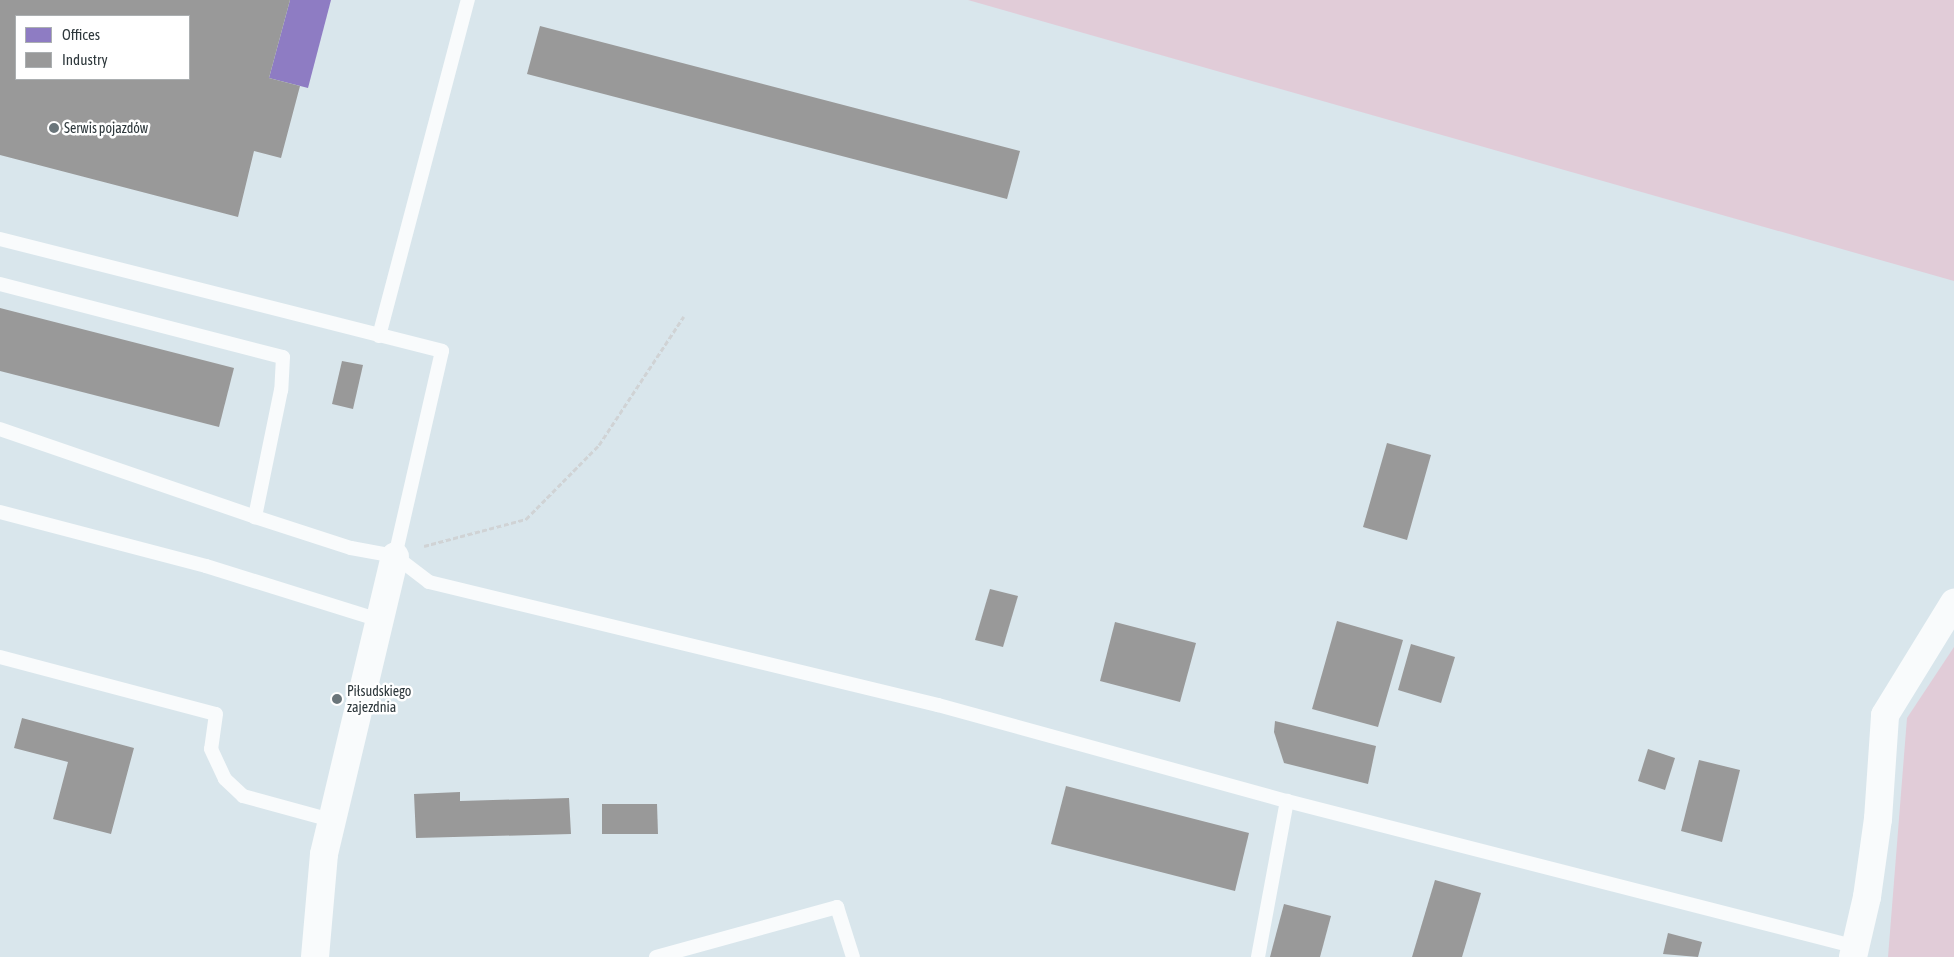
<!DOCTYPE html>
<meta charset="utf-8">
<style>
body{margin:0}
#map{position:relative;width:1954px;height:957px;overflow:hidden;background:#d9e6ec;font-family:"Asap Condensed",sans-serif}
div>[style]{position:absolute}
[style*='--x']{left:calc(var(--x)*1px);top:calc(var(--y)*1px);width:calc(var(--w)*1px);rotate:calc(var(--a)*1deg)}
.green>*{inset:0;background:#e1ccd8}
.offices>*{inset:0;background:#8e7cc3}
.industry>*{inset:0;background:#999}
.path>*{height:3px;margin-top:-1.5px;transform-origin:0;background:repeating-linear-gradient(90deg,#d0d3d5 0 5px,transparent 0 7.5px)}
.lane>*{height:14px;margin:-7px;padding:0 7px;transform-origin:7px;border-radius:7px;background:#f9fbfc}
.street>*{height:28px;margin:-14px;padding:0 14px;transform-origin:14px;border-radius:14px;background:#f9fbfc}
.dots>*{width:14px;height:14px;translate:-50% -50%;box-sizing:border-box;border:2px solid #fff;border-radius:50%}
span{translate:-50% -50%;white-space:nowrap;text-align:center;line-height:1.15;-webkit-text-stroke:5px #fff;paint-order:stroke}
.poi-label{font-size:14px;color:#2e383c}
.left{translate:0 -50%;text-align:left}
.legend{position:absolute;left:15px;top:15px;width:175px;height:65px;box-sizing:border-box;background:#fff;border:1px solid #abafb1;margin:0;padding:6px 9px;list-style:none;font-size:15px;color:#2e383c}
.legend li{display:flex;align-items:center;gap:10px;height:25px}
.legend b{width:25px;border:1px solid #abafb1}
</style>
<div id="map">
<div class="green">
<div style="clip-path:polygon(968px 0,1954px 0,1954px 281px)"></div>
<div style="clip-path:polygon(1954px 647px,1954px 957px,1888px 957px,1907px 718px)"></div>
</div>
<div class="offices">
<div style="clip-path:polygon(290px 0,331px 0,308px 88px,269px 78px)"></div>
</div>
<div class="industry">
<div style="clip-path:polygon(evenodd,0 0,290px 0,269px 78px,300px 86px,281px 158px,254px 151px,238px 217px,0 155px,0 0,16px 16px,189px 16px,189px 79px,16px 79px,16px 16px)"></div>
<div style="clip-path:polygon(540px 26px,1020px 151px,1007px 199px,527px 74px)"></div>
<div style="clip-path:polygon(0 308px,234px 368px,219px 427px,0 371px)"></div>
<div style="clip-path:polygon(342px 361px,363px 365px,353px 409px,332px 404px)"></div>
<div style="clip-path:polygon(1387px 443px,1431px 455px,1407px 540px,1363px 527px)"></div>
<div style="clip-path:polygon(990px 589px,1018px 596px,1003px 647px,975px 640px)"></div>
<div style="clip-path:polygon(1337px 621px,1403px 640px,1378px 727px,1312px 709px)"></div>
<div style="clip-path:polygon(1115px 622px,1196px 643px,1180px 702px,1100px 681px)"></div>
<div style="clip-path:polygon(1411px 644px,1455px 657px,1441px 703px,1398px 690px)"></div>
<div style="clip-path:polygon(22px 718px,134px 748px,111px 834px,53px 819px,68px 762px,14px 748px)"></div>
<div style="clip-path:polygon(1275px 721px,1376px 746px,1368px 784px,1284px 763px,1274px 732px)"></div>
<div style="clip-path:polygon(1648px 749px,1675px 758px,1665px 790px,1638px 781px)"></div>
<div style="clip-path:polygon(1699px 760px,1740px 770px,1722px 842px,1681px 831px)"></div>
<div style="clip-path:polygon(1066px 786px,1249px 833px,1235px 891px,1051px 844px)"></div>
<div style="clip-path:polygon(460px 792px,460px 801px,569px 798px,571px 834px,416px 838px,414px 794px)"></div>
<div style="clip-path:polygon(602px 804px,657px 804px,658px 834px,602px 834px)"></div>
<div style="clip-path:polygon(1435px 880px,1481px 893px,1462px 957px,1412px 957px)"></div>
<div style="clip-path:polygon(1284px 904px,1331px 916px,1320px 957px,1270px 957px)"></div>
<div style="clip-path:polygon(1668px 933px,1702px 942px,1698px 957px,1663px 954px)"></div>
</div>
<div class="path">
<div style="--x:424;--y:546;--w:106;--a:-14.8"></div>
<div style="--x:526;--y:519;--w:104;--a:-45.4"></div>
<div style="--x:599;--y:445;--w:154;--a:-56.6"></div>
</div>
<div class="lane">
<div style="--x:0;--y:239;--w:456;--a:14.2"></div>
<div style="--x:442;--y:351;--w:210;--a:102.9"></div>
<div style="--x:0;--y:284;--w:292;--a:14.5"></div>
<div style="--x:283;--y:357;--w:33;--a:93"></div>
<div style="--x:281;--y:390;--w:130;--a:101.6"></div>
<div style="--x:255;--y:517;--w:101;--a:17.9"></div>
<div style="--x:351;--y:548;--w:45;--a:10.3"></div>
<div style="--x:395;--y:556;--w:43;--a:37.4"></div>
<div style="--x:429;--y:582;--w:524;--a:13.59"></div>
<div style="--x:938;--y:705;--w:362;--a:15.4"></div>
<div style="--x:379;--y:336;--w:348;--a:-75.2"></div>
<div style="--x:0;--y:429;--w:270;--a:19"></div>
<div style="--x:0;--y:512;--w:213;--a:14.7"></div>
<div style="--x:206;--y:566;--w:181;--a:17.3"></div>
<div style="--x:0;--y:657;--w:223;--a:14.8"></div>
<div style="--x:216;--y:714;--w:35;--a:98"></div>
<div style="--x:211;--y:749;--w:33;--a:65"></div>
<div style="--x:225;--y:779;--w:25;--a:43"></div>
<div style="--x:243;--y:796;--w:91;--a:15.3"></div>
<div style="--x:656;--y:957;--w:188;--a:-15.4"></div>
<div style="--x:837;--y:907;--w:52;--a:72.3"></div>
<div style="--x:1258;--y:957;--w:159;--a:-79.5"></div>
<div style="--x:1287;--y:801;--w:588;--a:14.37"></div>
</div>
<div class="street">
<div style="--x:315;--y:957;--w:103;--a:-85"></div>
<div style="--x:324;--y:854;--w:306;--a:-76.6"></div>
<div style="--x:1853;--y:957;--w:62;--a:-76.9"></div>
<div style="--x:1867;--y:897;--w:79;--a:-82"></div>
<div style="--x:1878;--y:819;--w:104;--a:-86.1"></div>
<div style="--x:1885;--y:715;--w:132;--a:-58.4"></div>
</div>
<div class="dots">
<div style="left:54px;top:128px;background:#6a757a"></div>
<div style="left:337px;top:699px;background:#6a757a"></div>
</div>
<div class="poi-label">
<span class="left" style="left:64px;top:128px">Serwis pojazdów</span>
<span class="left" style="left:347px;top:699px">Piłsudskiego<br>zajezdnia</span>
</div>
<ul class="legend">
<li><b style="height:14px;background:#8e7cc3"></b>Offices</li>
<li><b style="height:14px;background:#999"></b>Industry</li>
</ul>
</div>
